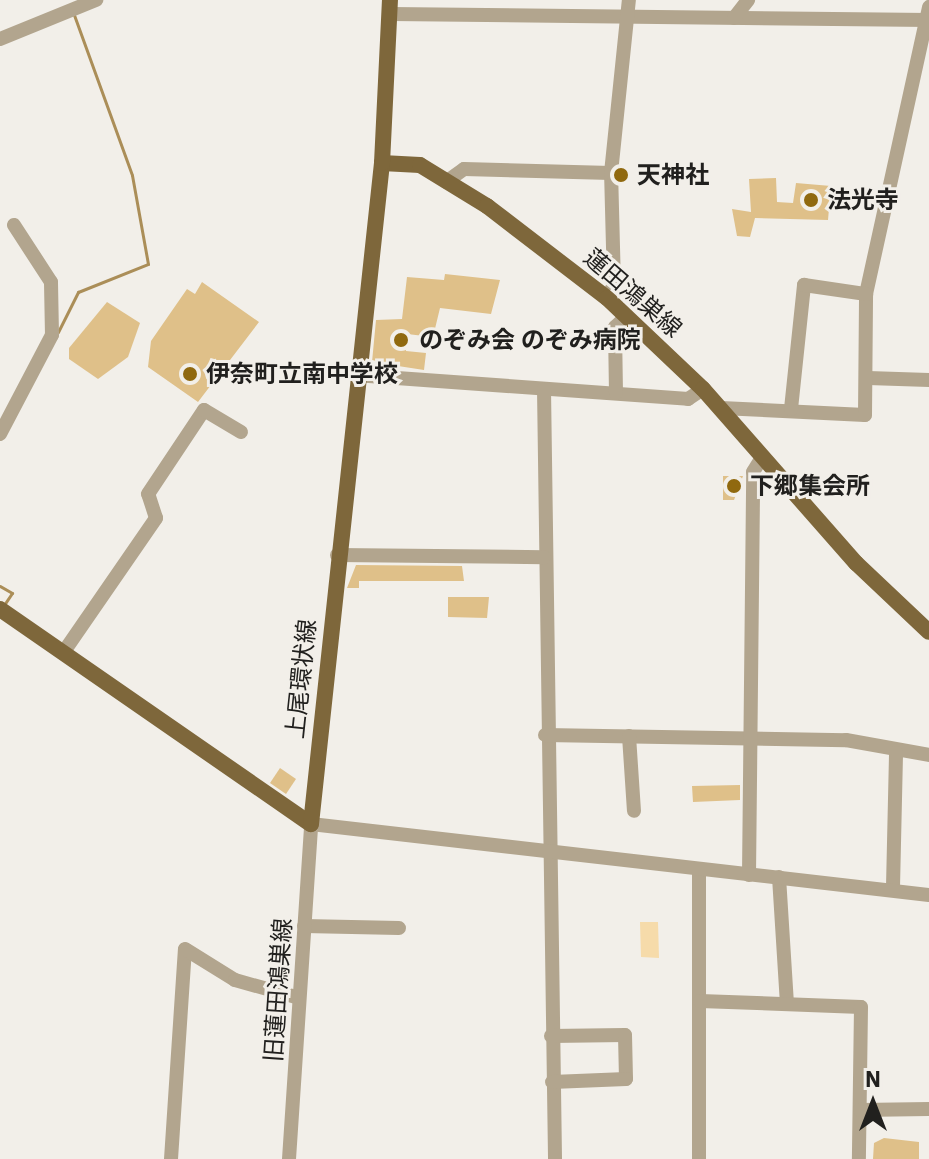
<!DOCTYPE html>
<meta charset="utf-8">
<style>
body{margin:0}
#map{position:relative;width:929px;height:1159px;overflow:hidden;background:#f2efe9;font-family:"IBM Plex Sans","Noto Sans JP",sans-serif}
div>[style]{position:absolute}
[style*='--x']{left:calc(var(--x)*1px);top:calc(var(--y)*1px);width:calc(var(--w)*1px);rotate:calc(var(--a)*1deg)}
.green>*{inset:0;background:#f6dbaa}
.stream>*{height:3px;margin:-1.5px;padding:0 1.5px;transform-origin:1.5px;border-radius:1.5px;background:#ab8e58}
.building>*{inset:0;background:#dfc089}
.minor>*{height:14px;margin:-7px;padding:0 7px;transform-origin:7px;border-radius:7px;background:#b2a58e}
.major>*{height:16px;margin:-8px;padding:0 8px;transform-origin:8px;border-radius:8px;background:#7e673b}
.dots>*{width:22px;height:22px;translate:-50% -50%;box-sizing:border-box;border:4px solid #f2efe9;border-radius:50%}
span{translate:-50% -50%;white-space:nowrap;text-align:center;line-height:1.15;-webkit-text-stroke:6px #f2efe9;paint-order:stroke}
.poi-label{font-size:24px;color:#21201e;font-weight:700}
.left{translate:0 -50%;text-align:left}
.street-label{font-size:24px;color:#21201e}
.north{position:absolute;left:833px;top:1063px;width:80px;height:80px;-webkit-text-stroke:6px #f2efe9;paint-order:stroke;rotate:0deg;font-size:22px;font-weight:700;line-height:32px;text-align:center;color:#21201e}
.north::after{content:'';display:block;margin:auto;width:28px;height:36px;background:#21201e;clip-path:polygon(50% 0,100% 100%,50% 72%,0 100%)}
</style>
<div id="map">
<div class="green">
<div style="clip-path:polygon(640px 922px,658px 922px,659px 958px,641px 957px)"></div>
</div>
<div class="stream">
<div style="--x:58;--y:332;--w:45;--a:-63.4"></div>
<div style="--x:78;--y:292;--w:75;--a:-21.8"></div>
<div style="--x:148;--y:264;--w:90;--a:-100.2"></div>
<div style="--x:132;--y:175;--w:170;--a:-109.9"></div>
<div style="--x:0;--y:586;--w:14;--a:30"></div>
<div style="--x:12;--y:593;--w:14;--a:124"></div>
</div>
<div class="building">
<div style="clip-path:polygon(776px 178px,777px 202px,793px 203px,796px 183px,831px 186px,828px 220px,755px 218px,750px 237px,737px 236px,732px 209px,751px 212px,749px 179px)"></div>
<div style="clip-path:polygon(445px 274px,500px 280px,491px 314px,440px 308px,433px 337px,407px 334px,406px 351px,426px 353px,424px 370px,372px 362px,376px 320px,402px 319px,407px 277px,444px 280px)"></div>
<div style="clip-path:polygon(202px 282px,259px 322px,198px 402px,148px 367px,151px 341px,187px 289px,195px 294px)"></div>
<div style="clip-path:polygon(107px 302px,140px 323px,128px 357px,98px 379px,69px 359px,69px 348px)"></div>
<div style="clip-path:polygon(723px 476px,743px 476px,734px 500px,723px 500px)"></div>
<div style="clip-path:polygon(356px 565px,462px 566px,464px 581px,359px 581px,359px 588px,347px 588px)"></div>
<div style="clip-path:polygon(448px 597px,489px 597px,487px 618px,448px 617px)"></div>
<div style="clip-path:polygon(280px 768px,296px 779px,286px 794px,270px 783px)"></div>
<div style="clip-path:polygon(740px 785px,740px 800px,693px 802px,692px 786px)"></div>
<div style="clip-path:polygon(884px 1138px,919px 1142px,919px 1159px,873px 1159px,874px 1143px)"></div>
</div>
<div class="minor">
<div style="--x:391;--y:14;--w:538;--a:0.64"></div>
<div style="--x:734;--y:18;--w:23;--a:-52"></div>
<div style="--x:0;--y:39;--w:104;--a:-22.1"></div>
<div style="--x:446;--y:182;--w:22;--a:-36"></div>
<div style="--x:464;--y:169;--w:147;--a:1.6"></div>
<div style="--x:607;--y:298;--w:15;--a:-62"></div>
<div style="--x:614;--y:285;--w:112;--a:-91.5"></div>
<div style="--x:611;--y:173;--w:174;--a:-84.1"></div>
<div style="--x:355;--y:375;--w:334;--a:4.1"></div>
<div style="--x:688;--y:399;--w:18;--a:-34"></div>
<div style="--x:868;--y:378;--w:61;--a:1.9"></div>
<div style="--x:544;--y:389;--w:770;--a:89.18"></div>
<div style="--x:616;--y:393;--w:66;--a:-90.9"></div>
<div style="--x:615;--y:327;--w:16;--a:-43"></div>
<div style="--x:721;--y:408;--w:144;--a:2.8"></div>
<div style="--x:865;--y:415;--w:121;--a:-89.5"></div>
<div style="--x:866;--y:294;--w:294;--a:-77.6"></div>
<div style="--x:791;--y:409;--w:125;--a:-84"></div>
<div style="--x:804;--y:285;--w:63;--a:8.3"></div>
<div style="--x:0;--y:434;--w:112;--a:-62.3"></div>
<div style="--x:52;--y:335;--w:53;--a:-91.1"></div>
<div style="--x:51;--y:282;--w:68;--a:-123"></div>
<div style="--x:337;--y:555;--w:207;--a:0.6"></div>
<div style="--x:63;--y:653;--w:164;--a:-55.4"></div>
<div style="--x:156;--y:518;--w:25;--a:-108"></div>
<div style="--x:148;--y:494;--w:101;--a:-56.3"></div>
<div style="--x:204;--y:410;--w:43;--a:30.7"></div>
<div style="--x:545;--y:735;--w:301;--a:1"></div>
<div style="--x:846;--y:740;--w:84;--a:10.2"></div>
<div style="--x:629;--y:736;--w:75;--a:86.2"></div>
<div style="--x:699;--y:869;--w:290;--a:90"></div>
<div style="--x:749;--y:875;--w:403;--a:-89.4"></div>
<div style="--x:753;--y:472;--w:15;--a:-58"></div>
<div style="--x:779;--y:877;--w:127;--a:86.4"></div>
<div style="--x:893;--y:887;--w:134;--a:-88.7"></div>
<div style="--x:304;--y:926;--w:95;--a:1.2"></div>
<div style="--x:700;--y:1001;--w:161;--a:2.1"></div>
<div style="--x:861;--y:1007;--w:152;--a:90.8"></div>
<div style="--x:551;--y:1036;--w:74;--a:-0.8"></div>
<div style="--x:625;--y:1035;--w:44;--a:88.7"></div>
<div style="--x:626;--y:1079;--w:74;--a:177.7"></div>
<div style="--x:860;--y:1110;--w:69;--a:-0.8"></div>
<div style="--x:171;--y:1159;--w:210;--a:-86.2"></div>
<div style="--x:185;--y:949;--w:59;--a:31.8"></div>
<div style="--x:235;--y:980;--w:66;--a:15.7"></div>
<div style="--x:289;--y:1159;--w:336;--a:-86.2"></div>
<div style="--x:311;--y:824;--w:622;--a:6.55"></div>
</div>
<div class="major">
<div style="--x:382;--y:163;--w:38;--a:3"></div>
<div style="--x:420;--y:165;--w:79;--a:31.5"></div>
<div style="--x:487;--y:206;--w:151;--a:37.5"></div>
<div style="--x:607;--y:298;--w:132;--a:43.5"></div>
<div style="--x:703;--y:389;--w:232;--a:48.7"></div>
<div style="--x:856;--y:563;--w:100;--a:43.4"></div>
<div style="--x:0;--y:609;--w:378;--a:34.7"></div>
<div style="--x:311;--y:824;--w:665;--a:-83.87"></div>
<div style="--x:382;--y:163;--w:163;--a:-87.2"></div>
</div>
<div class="dots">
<div style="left:621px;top:175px;background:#90690f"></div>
<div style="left:811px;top:200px;background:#90690f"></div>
<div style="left:401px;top:340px;background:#90690f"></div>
<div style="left:190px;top:374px;background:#90690f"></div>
<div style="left:734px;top:486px;background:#90690f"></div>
</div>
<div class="poi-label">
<span class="left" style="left:637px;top:175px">天神社</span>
<span class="left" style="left:827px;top:200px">法光寺</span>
<span class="left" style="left:419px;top:340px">のぞみ会 のぞみ病院</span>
<span class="left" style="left:206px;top:374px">伊奈町立南中学校</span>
<span class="left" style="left:750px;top:486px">下郷集会所</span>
</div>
<div class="street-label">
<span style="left:633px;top:293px;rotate:41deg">蓮田鴻巣線</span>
<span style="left:301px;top:679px;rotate:-84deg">上尾環状線</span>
<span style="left:278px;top:990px;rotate:-86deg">旧蓮田鴻巣線</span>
</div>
<div class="north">N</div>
</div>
